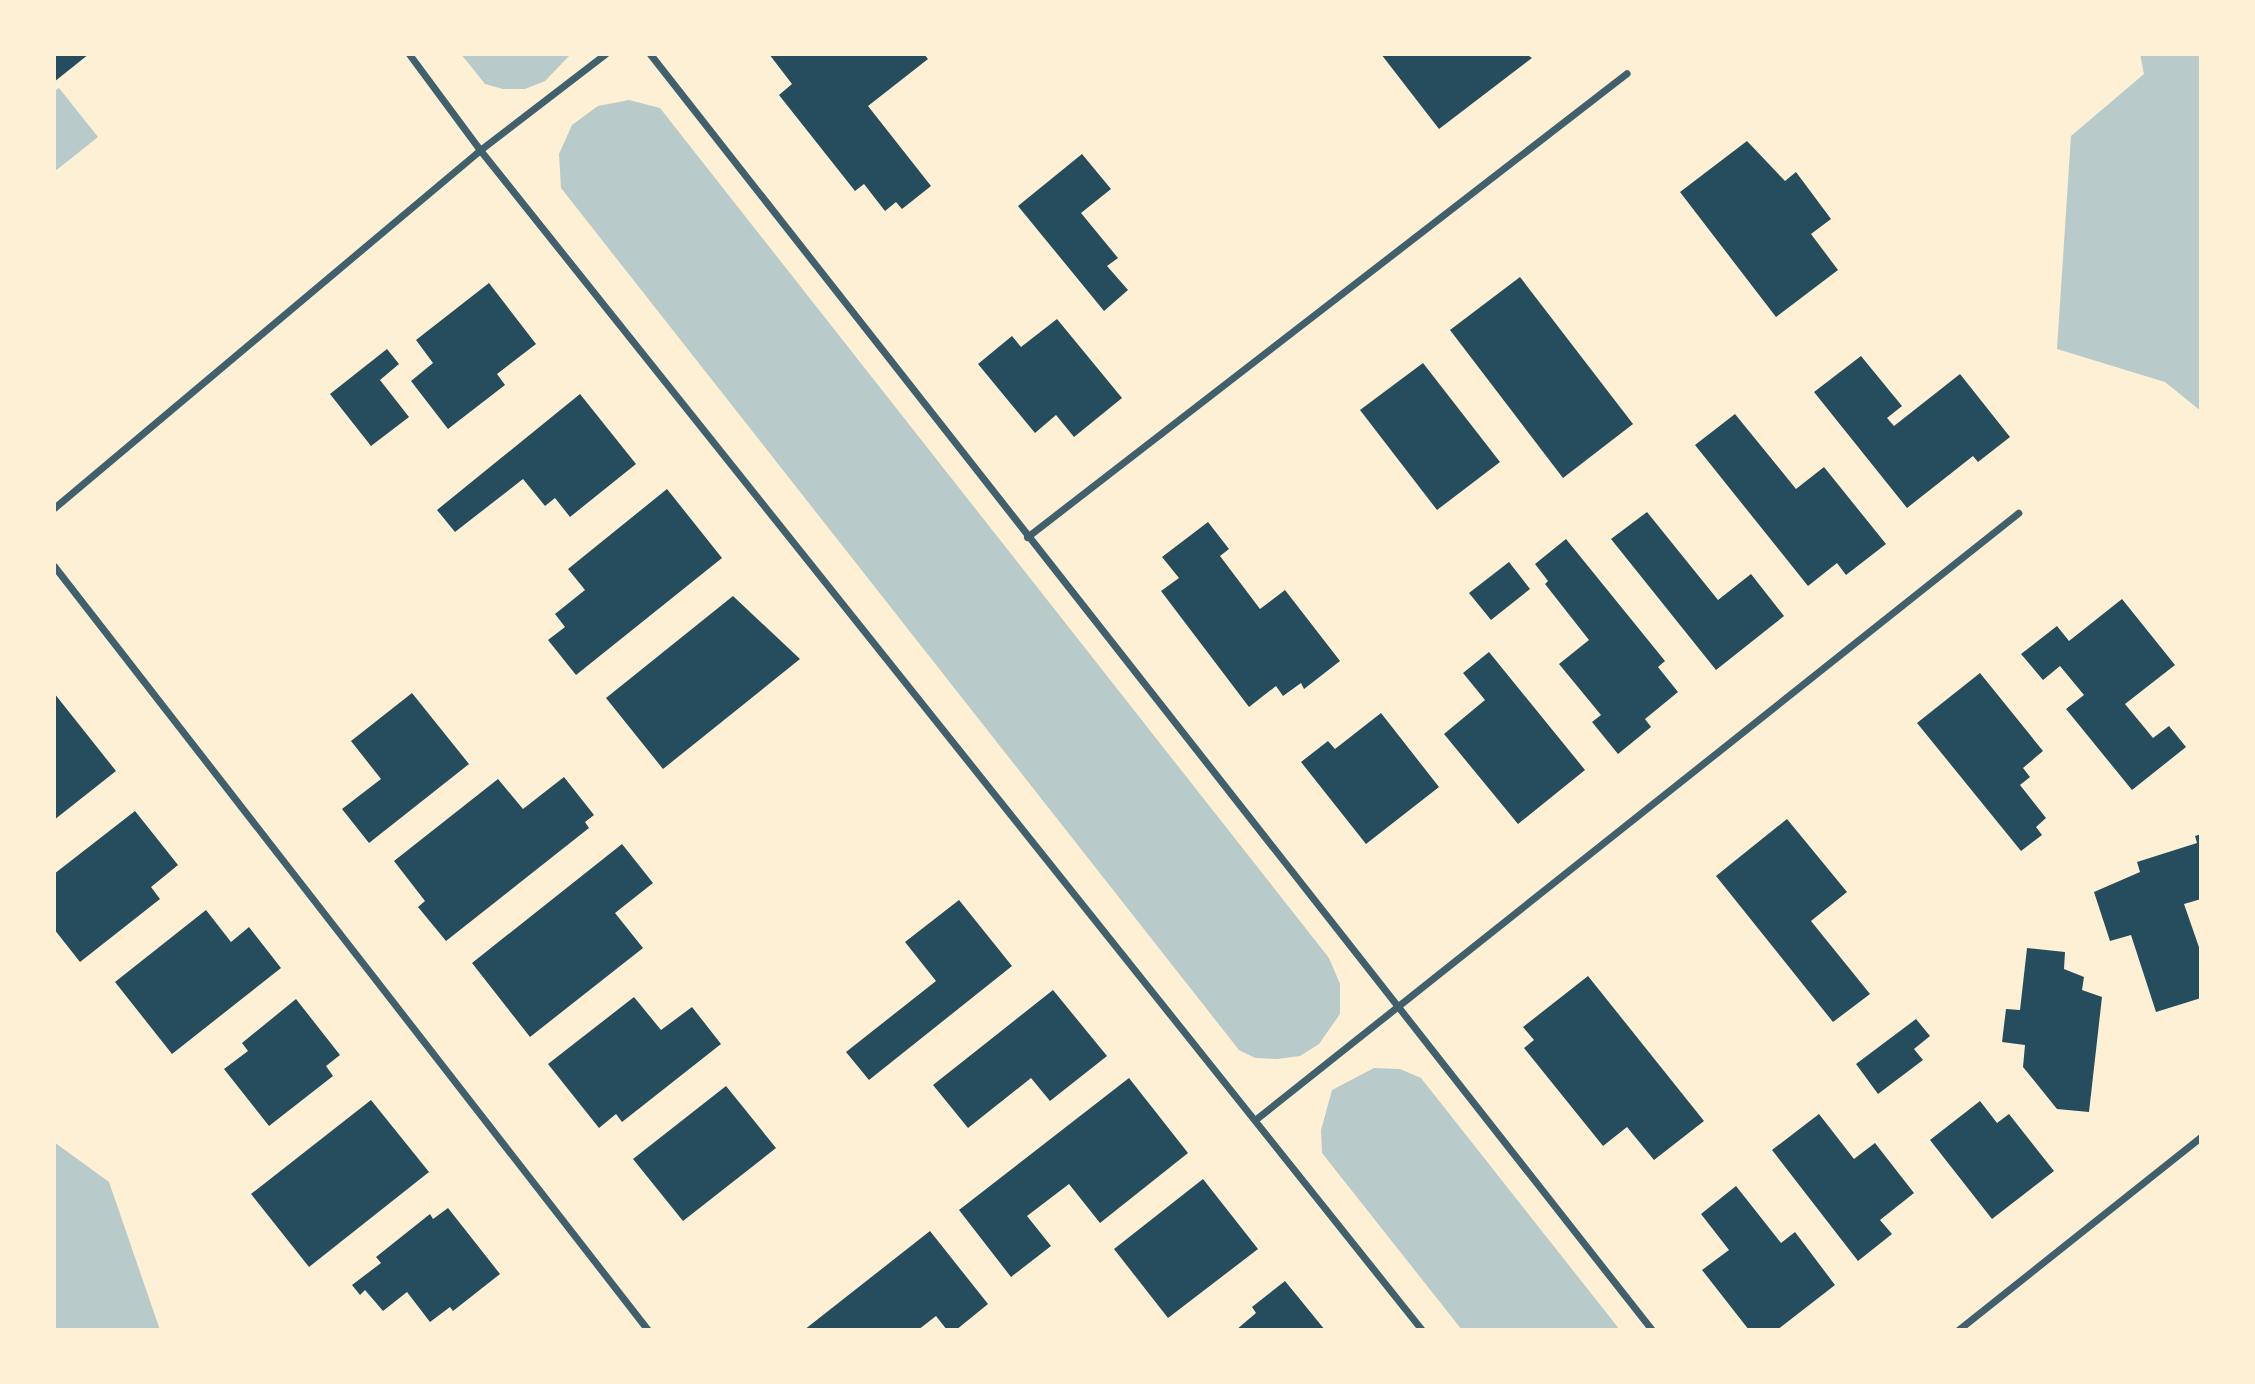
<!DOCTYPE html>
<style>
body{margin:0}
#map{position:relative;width:2255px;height:1384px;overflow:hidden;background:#fdf0d5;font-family:Inter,sans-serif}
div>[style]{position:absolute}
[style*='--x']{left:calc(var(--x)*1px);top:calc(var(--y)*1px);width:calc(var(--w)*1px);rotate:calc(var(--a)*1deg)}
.green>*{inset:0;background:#b9caca}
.building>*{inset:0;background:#264d5e}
.minor>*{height:7px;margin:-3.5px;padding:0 3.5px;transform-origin:3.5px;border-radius:3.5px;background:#3f606c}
span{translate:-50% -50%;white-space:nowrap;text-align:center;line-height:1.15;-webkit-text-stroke:5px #fdf0d5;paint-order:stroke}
.frame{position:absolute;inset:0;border:56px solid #fdf0d5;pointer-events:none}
</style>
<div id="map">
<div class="green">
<div style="clip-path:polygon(461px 54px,571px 54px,545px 81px,525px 89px,503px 89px,485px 84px)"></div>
<div style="clip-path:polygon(2140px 54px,2201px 54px,2201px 411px,2165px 382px,2057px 349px,2071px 136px,2144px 74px)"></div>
<div style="clip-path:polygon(59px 88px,98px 137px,54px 172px,54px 91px)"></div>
<div style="clip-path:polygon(629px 100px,660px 108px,1329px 958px,1340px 984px,1340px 1014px,1319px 1044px,1300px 1056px,1277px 1059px,1255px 1058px,1239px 1050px,561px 188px,559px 154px,572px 125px,598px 106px)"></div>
<div style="clip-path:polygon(1374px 1068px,1400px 1069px,1421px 1078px,1620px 1330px,1462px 1330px,1322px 1153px,1321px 1130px,1332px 1090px)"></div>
<div style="clip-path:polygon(54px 1142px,109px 1182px,160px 1330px,54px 1330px)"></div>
</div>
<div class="building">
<div style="clip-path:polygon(54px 54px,89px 54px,54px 82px)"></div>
<div style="clip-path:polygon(769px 54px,924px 54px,928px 59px,868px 106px,931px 186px,902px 209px,896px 202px,885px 211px,864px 184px,855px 191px,779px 95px,792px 84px)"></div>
<div style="clip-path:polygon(1381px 54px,1526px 54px,1532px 58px,1439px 129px)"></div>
<div style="clip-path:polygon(1747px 141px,1785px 181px,1796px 172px,1831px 219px,1811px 234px,1838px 270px,1776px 317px,1680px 192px)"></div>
<div style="clip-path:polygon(1082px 154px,1111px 189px,1081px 213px,1118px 258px,1107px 266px,1128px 290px,1104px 311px,1018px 206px)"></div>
<div style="clip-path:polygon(1520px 277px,1633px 424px,1563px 478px,1450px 330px)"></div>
<div style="clip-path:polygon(489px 283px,536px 344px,497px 374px,505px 385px,448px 429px,411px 381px,433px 363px,416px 340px)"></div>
<div style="clip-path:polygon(1057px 319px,1122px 398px,1074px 437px,1056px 415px,1035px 433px,978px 364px,1012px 336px,1021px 347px)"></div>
<div style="clip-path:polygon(387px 349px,399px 364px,380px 380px,409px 417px,371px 446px,330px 394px)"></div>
<div style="clip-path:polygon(1861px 356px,1902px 406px,1887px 418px,1894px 426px,1960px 374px,2010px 437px,1978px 462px,1973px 456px,1907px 508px,1814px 392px)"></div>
<div style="clip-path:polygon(1423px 363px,1500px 462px,1437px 510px,1360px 410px)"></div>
<div style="clip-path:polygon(580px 394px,636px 464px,570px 517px,555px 498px,545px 506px,523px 479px,455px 532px,437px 510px)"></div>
<div style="clip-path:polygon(1735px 414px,1796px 489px,1824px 467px,1886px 544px,1846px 575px,1837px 563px,1808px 586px,1695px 445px)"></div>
<div style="clip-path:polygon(667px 489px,722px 558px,576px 675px,548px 640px,565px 627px,555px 614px,585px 590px,568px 569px)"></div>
<div style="clip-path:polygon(1647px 512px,1718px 600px,1751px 574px,1784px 616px,1716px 670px,1611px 539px)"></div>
<div style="clip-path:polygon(1208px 522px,1229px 549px,1220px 556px,1260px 609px,1285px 590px,1340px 661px,1304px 689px,1301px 683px,1283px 696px,1276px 686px,1249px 707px,1161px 591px,1179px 578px,1162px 557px)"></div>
<div style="clip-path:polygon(1566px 539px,1665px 661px,1658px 667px,1678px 692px,1645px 719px,1651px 727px,1618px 754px,1592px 722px,1601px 715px,1559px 664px,1589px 640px,1545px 584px,1548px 581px,1535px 564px)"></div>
<div style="clip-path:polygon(1509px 562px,1530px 589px,1491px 620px,1469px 593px)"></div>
<div style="clip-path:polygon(733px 596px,800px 659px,663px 769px,606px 698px)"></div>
<div style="clip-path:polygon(2122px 599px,2175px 665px,2125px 704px,2153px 738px,2169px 726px,2186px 747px,2132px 790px,2066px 709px,2084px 695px,2060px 666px,2043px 680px,2021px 654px,2057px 626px,2069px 641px)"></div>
<div style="clip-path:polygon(1489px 652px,1585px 770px,1518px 824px,1444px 734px,1485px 700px,1463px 673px)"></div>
<div style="clip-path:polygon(1980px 673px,2043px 751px,2023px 768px,2030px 777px,2020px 785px,2046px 818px,2036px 827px,2042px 835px,2021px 851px,1917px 723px)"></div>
<div style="clip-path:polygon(54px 693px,116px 771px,54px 820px)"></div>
<div style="clip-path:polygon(412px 693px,469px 764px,369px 843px,342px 809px,381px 779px,351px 741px)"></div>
<div style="clip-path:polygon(1381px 713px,1439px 787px,1366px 844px,1301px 762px,1328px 741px,1335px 749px)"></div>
<div style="clip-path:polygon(564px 777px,594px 815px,585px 822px,589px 828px,446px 941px,418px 907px,425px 901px,394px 861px,498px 779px,523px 809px)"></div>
<div style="clip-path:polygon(135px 811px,178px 865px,151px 887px,160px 899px,80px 962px,54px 929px,54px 874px)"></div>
<div style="clip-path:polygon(1787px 819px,1847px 892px,1811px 921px,1870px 994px,1833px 1022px,1716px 876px)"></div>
<div style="clip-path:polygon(2201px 834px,2201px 899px,2184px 904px,2201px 953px,2201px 998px,2156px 1012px,2131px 935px,2110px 941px,2094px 892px,2140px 872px,2137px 862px,2197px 843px,2195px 836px)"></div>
<div style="clip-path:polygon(622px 844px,653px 883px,615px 913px,643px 948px,530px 1037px,472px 963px)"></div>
<div style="clip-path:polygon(959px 900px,1012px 966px,869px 1080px,846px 1052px,936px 981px,905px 942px)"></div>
<div style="clip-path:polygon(206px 910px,231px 942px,249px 927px,281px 968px,172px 1054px,115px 982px)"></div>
<div style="clip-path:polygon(2027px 948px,2065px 952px,2064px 969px,2084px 977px,2082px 990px,2102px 997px,2089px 1112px,2057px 1109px,2023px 1067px,2025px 1045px,2002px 1042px,2006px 1009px,2020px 1010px)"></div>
<div style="clip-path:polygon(1588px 976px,1704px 1121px,1654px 1160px,1627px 1127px,1603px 1146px,1524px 1048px,1534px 1040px,1523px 1027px)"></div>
<div style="clip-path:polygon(1053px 990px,1107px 1056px,1050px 1101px,1031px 1078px,968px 1128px,933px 1085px)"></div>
<div style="clip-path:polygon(634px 997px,661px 1030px,692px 1007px,721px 1044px,622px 1122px,616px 1114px,599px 1128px,548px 1064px)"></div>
<div style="clip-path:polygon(296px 999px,340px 1055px,326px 1066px,333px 1076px,269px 1126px,224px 1069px,248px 1051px,242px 1043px)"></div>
<div style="clip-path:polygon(1916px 1019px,1930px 1036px,1914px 1049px,1923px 1060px,1878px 1094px,1856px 1064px)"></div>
<div style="clip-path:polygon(1129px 1078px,1188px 1153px,1100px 1223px,1069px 1184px,1027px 1216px,1051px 1246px,1011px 1277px,959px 1210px)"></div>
<div style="clip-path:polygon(726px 1086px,776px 1148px,683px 1221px,633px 1159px)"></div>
<div style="clip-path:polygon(371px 1100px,429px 1172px,309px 1267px,251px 1194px)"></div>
<div style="clip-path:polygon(1980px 1101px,1997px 1123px,2009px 1114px,2054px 1171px,1992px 1219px,1930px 1140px)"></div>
<div style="clip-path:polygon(1819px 1114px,1854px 1159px,1875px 1143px,1914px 1193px,1880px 1220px,1892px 1234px,1858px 1261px,1772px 1150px)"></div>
<div style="clip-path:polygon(1203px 1179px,1258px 1249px,1168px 1318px,1114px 1249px)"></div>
<div style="clip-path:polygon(1736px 1186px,1781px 1243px,1795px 1232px,1835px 1285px,1777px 1330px,1749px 1330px,1702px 1270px,1729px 1250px,1701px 1214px)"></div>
<div style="clip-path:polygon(448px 1208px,500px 1274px,453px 1311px,450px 1307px,430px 1322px,407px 1292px,383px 1311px,365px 1290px,360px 1295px,352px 1285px,381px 1263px,376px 1257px,430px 1214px,433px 1219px)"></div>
<div style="clip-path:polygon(930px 1231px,988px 1304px,956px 1330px,947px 1330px,936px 1316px,918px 1330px,804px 1330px)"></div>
<div style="clip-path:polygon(1285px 1281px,1325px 1330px,1236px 1330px,1256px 1313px,1252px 1307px)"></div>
</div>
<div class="minor">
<div style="--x:409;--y:54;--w:119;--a:53.5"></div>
<div style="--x:480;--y:150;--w:1510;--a:51.4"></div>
<div style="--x:650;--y:54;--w:1622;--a:51.86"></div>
<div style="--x:54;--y:508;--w:556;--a:-40.04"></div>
<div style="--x:480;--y:150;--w:158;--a:-37.5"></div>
<div style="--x:1027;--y:537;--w:758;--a:-37.72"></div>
<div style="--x:54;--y:566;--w:968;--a:52.14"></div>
<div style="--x:1256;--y:1119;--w:974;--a:-38.49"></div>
<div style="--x:1958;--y:1330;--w:310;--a:-38.5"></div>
</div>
<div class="frame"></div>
</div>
